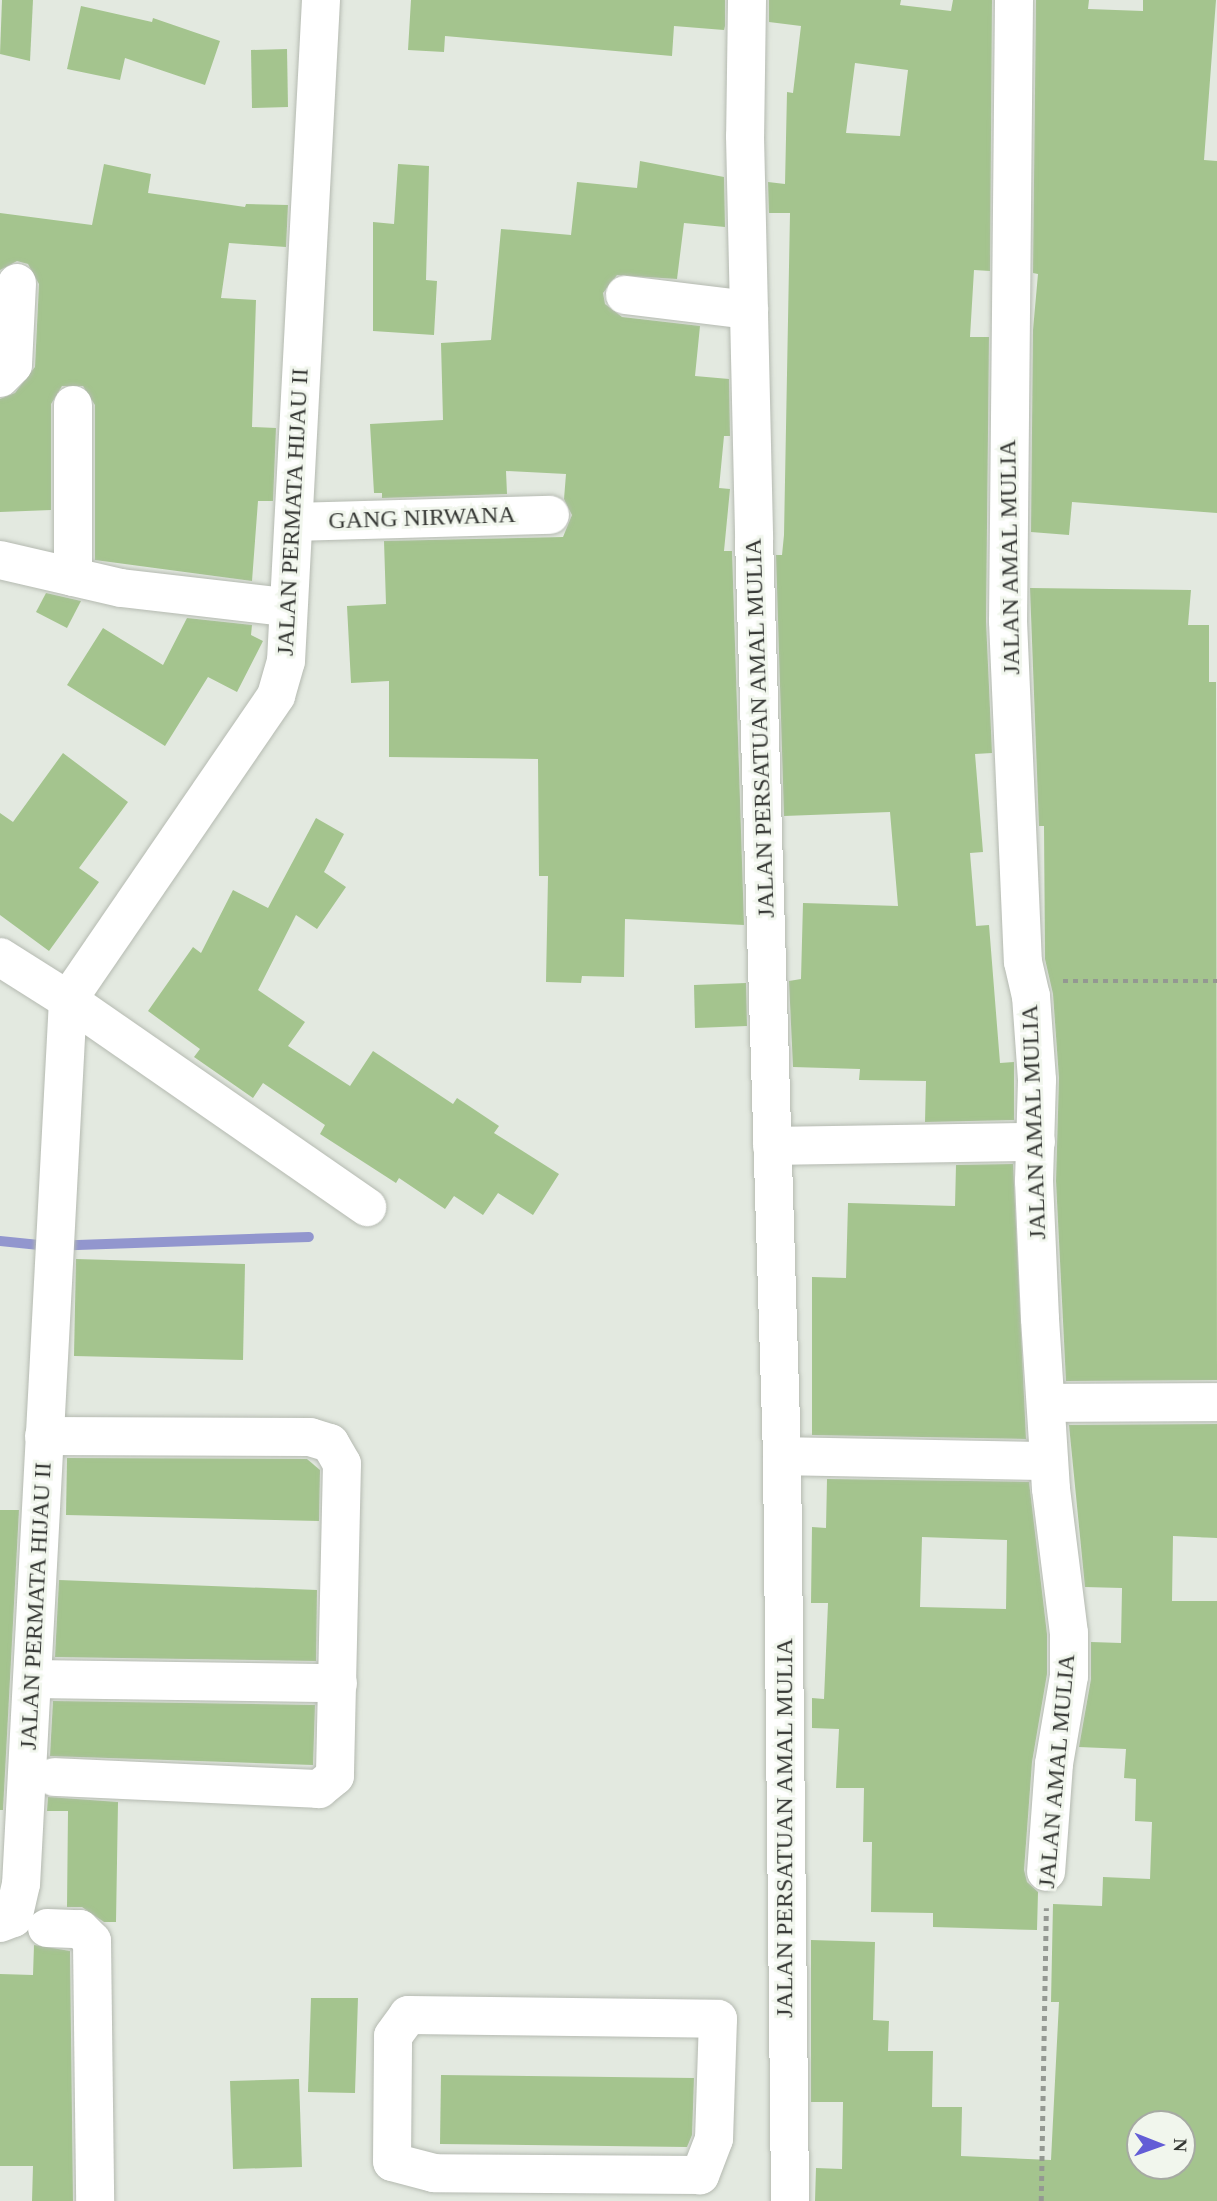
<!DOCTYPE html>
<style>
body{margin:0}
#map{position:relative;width:1217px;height:2201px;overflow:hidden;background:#e3e9e0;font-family:"Times New Roman",serif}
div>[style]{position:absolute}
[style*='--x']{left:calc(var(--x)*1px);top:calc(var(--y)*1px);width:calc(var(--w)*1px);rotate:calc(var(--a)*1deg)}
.stream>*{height:10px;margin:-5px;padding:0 5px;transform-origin:5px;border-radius:5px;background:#9296ce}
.building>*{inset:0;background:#a4c48e}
.path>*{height:4.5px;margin-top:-2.25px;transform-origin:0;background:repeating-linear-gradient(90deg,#949892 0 5px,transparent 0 10px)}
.roads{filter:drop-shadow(0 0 2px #b5bab1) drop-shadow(0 0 2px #b5bab1)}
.minor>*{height:38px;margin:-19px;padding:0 19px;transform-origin:19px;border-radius:19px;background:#fff}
span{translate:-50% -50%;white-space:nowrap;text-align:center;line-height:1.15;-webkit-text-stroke:6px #f1f6ed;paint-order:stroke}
.street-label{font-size:24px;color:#363835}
.north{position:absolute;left:1126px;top:2110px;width:70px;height:70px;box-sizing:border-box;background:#f1f6ed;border:2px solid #a6aaa3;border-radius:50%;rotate:91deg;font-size:19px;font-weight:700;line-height:28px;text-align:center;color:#363835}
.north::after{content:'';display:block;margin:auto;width:24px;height:32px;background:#635dd6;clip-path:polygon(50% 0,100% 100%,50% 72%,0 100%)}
</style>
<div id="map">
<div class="stream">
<div style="--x:0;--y:1241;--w:49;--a:5.8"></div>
<div style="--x:49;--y:1246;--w:260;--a:-2"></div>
</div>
<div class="building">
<div style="clip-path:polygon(2px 0,33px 0,30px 61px,0 54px)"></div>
<div style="clip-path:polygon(411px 0,725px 0,725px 26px,724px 30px,674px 26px,672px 56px,445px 36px,444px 52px,408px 50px)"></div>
<div style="clip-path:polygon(evenodd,769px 0,901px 0,900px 5px,951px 11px,953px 0,992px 0,990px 271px,974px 270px,970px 337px,989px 337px,986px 621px,992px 753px,975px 754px,983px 852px,970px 853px,976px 926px,989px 925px,1000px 1063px,1014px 1062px,1014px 1120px,925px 1122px,926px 1081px,859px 1080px,860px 1069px,793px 1067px,789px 981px,801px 979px,803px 903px,898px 906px,890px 812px,784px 816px,776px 555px,782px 555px,784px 535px,790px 213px,769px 213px,768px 182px,785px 184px,787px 92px,793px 93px,801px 26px,769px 22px,769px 0,855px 63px,908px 70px,900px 136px,846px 133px,855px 63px)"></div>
<div style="clip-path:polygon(1036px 0,1089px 0,1088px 9px,1143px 11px,1143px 0,1216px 0,1204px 160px,1217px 161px,1217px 513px,1072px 502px,1069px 535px,1031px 532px,1033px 330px,1038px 274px,1033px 273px)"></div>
<div style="clip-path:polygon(81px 6px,152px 22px,153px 18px,220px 41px,205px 85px,125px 58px,120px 80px,67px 69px)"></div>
<div style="clip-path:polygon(287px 49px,288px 107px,252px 108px,251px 50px)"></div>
<div style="clip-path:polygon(640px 161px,724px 177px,725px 227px,684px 223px,677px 279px,617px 275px,603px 293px,605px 304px,622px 317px,700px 326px,695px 376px,729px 379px,730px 436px,724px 436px,719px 488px,730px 489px,724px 551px,732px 551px,744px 925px,625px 919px,624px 977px,582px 976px,581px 983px,546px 982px,548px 876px,539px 876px,538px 759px,389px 757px,389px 681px,351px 683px,347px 606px,386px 604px,384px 541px,563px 537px,572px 515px,564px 499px,566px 474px,506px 471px,507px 494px,382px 498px,382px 493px,374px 493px,370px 424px,443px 420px,441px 343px,491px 340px,501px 229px,571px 235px,577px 182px,637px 188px)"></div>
<div style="clip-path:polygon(104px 164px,151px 174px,148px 193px,245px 207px,246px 204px,288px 205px,286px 247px,229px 243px,221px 298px,256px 300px,252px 427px,276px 428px,273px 501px,258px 501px,252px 581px,95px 560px,95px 405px,83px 386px,62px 386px,51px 404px,51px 510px,0 512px,0 399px,15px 393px,35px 367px,39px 284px,28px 264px,17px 261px,0 270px,0 213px,92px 225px)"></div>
<div style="clip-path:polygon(398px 164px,429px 166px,426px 280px,437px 281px,434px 335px,373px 331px,373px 222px,394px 224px)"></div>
<div style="clip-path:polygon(1030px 588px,1191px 590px,1188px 625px,1209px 625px,1209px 682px,1216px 682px,1217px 1380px,1066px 1381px,1056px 1181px,1059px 1078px,1053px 994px,1045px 959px,1044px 826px,1039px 826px)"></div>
<div style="clip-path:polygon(46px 593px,81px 601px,67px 628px,36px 612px)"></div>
<div style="clip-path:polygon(187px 618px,252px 625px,251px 635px,263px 641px,237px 692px,208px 677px,165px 746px,67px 685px,103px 628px,163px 665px)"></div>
<div style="clip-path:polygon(63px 753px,128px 802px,79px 868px,99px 882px,49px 951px,0 915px,0 813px,13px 822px)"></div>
<div style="clip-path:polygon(316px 818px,344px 834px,324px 872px,346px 887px,317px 929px,296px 915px,258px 990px,305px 1022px,288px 1046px,350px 1086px,373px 1051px,453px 1104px,457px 1098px,499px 1126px,494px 1133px,559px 1174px,533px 1215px,498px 1193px,483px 1215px,454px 1196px,445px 1209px,399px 1178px,396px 1183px,320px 1134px,325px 1125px,263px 1083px,253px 1098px,194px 1057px,200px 1049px,148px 1011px,193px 947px,201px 953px,233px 890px,268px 908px)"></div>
<div style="clip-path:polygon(746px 983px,747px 1026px,695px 1028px,694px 985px)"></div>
<div style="clip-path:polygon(1013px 1164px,1026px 1439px,812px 1435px,812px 1277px,846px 1278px,848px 1203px,955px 1206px,956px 1165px)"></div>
<div style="clip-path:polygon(76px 1259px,245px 1264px,243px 1360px,74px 1356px)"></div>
<div style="clip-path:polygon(evenodd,1217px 1424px,1217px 1538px,1173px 1536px,1172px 1601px,1217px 1601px,1217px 2201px,815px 2201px,816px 2168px,842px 2169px,843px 2102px,811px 2102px,811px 1940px,875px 1942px,873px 2020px,889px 2021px,888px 2051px,933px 2051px,932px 2107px,962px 2107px,961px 2156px,1051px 2160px,1059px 2002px,1051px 2002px,1053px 1904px,1102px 1906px,1103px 1877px,1150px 1879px,1152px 1822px,1135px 1821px,1136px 1779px,1124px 1778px,1126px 1749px,1079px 1747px,1091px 1679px,1091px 1642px,1121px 1643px,1122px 1588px,1085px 1587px,1069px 1425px,1217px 1424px,1140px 2124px,1182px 2124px,1182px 2166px,1140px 2166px,1140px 2124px)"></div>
<div style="clip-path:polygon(67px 1458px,307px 1459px,320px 1470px,319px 1521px,66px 1515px)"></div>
<div style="clip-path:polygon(evenodd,827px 1479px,1029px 1482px,1047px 1634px,1047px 1674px,1032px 1762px,1024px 1870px,1027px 1882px,1038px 1892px,1037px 1930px,933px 1927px,933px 1913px,871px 1912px,872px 1842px,863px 1842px,864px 1788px,836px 1788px,839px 1729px,812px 1728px,812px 1698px,824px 1699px,828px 1603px,811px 1603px,812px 1527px,826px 1528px,827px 1479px,922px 1537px,1007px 1540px,1006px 1609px,920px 1607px,922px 1537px)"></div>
<div style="clip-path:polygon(0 1510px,19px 1510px,3px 1810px,0 1810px)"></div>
<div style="clip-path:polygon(59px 1580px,317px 1590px,316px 1661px,55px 1657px)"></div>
<div style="clip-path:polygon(53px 1701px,315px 1705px,313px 1765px,50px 1756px)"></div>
<div style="clip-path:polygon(48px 1797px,118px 1802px,116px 1922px,104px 1922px,82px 1907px,67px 1907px,68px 1811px,47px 1811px)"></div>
<div style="clip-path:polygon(34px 1945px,70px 1951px,73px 2201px,32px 2201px,33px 2166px,0 2166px,0 1974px,33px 1975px)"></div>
<div style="clip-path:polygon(311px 1998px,358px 1998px,355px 2093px,308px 2092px)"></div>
<div style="clip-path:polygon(441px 2075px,694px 2078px,692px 2135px,687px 2147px,440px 2144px)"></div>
<div style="clip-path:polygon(299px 2079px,302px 2167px,233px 2169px,230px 2081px)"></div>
</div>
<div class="path">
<div style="--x:1063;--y:981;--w:154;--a:0"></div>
<div style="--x:1041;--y:2201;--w:293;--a:-89"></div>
</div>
<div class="roads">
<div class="minor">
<div style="--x:321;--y:0;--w:662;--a:93.03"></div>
<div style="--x:286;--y:661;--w:36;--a:106"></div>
<div style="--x:276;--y:696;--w:368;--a:124.4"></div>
<div style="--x:68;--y:1000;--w:364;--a:34.7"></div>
<div style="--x:747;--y:0;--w:136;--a:90.8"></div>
<div style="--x:745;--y:136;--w:403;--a:88.7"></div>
<div style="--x:754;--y:539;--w:917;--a:88.25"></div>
<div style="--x:782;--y:1456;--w:745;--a:89.38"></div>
<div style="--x:1014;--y:0;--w:621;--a:90.55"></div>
<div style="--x:1008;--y:621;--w:341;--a:87.5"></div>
<div style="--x:1023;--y:962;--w:35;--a:77"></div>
<div style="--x:1031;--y:996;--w:84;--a:85.9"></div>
<div style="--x:1037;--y:1080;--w:101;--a:91.7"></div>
<div style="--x:1034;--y:1181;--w:138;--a:87.5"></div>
<div style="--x:1040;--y:1319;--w:170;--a:86.3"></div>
<div style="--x:1051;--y:1489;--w:145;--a:82.9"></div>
<div style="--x:1069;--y:1633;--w:43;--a:90"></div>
<div style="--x:1069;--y:1676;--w:89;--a:99.7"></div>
<div style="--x:1054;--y:1764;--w:108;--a:94.2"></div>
<div style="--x:625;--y:295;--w:125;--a:6.9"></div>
<div style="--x:0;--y:378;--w:18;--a:-45"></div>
<div style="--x:13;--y:365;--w:82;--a:-87.2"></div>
<div style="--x:294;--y:522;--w:256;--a:-1.6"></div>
<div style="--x:0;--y:560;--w:124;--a:13"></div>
<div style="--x:121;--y:588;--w:166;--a:6.6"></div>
<div style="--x:73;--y:577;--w:172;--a:-90"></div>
<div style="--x:0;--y:957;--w:80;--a:32.3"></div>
<div style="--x:68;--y:1000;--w:885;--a:93.04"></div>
<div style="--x:21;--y:1884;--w:35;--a:103"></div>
<div style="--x:13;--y:1918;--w:14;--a:159"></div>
<div style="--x:772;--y:1146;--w:264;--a:-0.9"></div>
<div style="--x:1046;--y:1403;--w:171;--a:-0.3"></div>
<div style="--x:44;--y:1436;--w:266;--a:0.2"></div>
<div style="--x:310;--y:1437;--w:21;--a:17"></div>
<div style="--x:330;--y:1443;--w:24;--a:60"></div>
<div style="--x:342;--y:1464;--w:312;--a:91.3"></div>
<div style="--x:335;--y:1776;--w:21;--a:141"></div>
<div style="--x:319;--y:1789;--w:265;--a:-177.4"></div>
<div style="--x:782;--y:1456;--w:267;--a:1.1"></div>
<div style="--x:34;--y:1679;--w:304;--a:0.8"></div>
<div style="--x:47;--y:1928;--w:33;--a:2"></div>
<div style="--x:80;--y:1929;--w:17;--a:45"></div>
<div style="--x:92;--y:1941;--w:260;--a:89.3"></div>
<div style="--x:408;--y:2015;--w:310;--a:0.7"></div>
<div style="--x:718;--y:2019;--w:120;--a:91.9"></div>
<div style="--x:714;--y:2139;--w:39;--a:111"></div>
<div style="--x:700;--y:2175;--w:266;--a:-179.6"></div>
<div style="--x:434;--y:2173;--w:43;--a:-165.3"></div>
<div style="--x:392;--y:2162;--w:126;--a:-89.5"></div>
<div style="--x:393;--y:2036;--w:26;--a:-54"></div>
</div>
</div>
<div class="street-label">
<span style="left:293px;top:512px;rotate:-87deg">JALAN PERMATA HIJAU II</span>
<span style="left:422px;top:518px;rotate:-2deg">GANG NIRWANA</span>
<span style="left:1010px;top:557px;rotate:-91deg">JALAN AMAL MULIA</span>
<span style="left:760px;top:728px;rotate:-92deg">JALAN PERSATUAN AMAL MULIA</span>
<span style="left:1034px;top:1122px;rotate:-92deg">JALAN AMAL MULIA</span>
<span style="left:36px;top:1606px;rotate:-87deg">JALAN PERMATA HIJAU II</span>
<span style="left:1057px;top:1771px;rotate:-85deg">JALAN AMAL MULIA</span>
<span style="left:785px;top:1828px;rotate:-90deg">JALAN PERSATUAN AMAL MULIA</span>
</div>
<div class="north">N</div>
</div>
